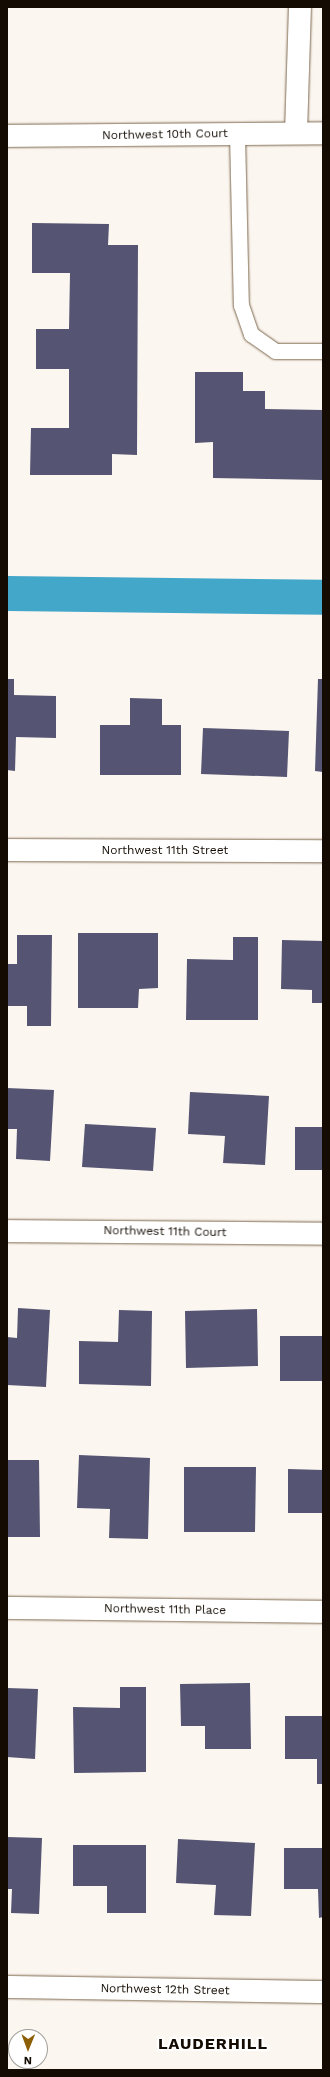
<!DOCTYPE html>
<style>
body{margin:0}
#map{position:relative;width:330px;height:2077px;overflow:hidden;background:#fbf6f0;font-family:"Work Sans",sans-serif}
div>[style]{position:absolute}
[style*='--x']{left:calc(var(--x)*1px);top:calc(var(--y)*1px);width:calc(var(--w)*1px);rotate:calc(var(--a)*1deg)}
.canal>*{height:35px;margin:-17.5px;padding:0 17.5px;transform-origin:17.5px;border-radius:17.5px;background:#43a7ca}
.building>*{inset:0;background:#555472}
.roads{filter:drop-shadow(0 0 1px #7d674c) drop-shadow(0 0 1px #7d674c)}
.service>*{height:15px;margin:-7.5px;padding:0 7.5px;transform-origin:7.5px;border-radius:7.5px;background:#fff}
.minor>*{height:22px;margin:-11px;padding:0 11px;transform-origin:11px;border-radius:11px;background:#fff}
.tertiary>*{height:22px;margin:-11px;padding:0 11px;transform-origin:11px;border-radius:11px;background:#fff}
span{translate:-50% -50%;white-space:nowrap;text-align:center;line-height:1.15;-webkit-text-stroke:4px #fff;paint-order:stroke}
.street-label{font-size:12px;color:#140c03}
.district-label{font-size:16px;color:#140c03;font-weight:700;letter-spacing:1px}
.frame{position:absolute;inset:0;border:8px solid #140c03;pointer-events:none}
.north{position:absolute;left:8px;top:2029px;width:40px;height:40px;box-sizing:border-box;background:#fff;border:1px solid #a19e9a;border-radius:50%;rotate:181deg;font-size:11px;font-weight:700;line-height:16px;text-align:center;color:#140c03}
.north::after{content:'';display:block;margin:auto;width:14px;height:18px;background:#8d5f06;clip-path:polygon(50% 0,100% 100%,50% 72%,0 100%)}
</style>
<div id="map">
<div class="canal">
<div style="--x:7;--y:593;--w:316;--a:0.7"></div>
</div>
<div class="building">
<div style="clip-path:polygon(32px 223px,109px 224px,108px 245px,138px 245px,137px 455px,112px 454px,112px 475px,30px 475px,31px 428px,69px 428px,69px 369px,36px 369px,36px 329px,69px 329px,70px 273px,32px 273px)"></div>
<div style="clip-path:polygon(195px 372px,243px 372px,243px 391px,265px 391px,265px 409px,323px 410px,323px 480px,213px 478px,213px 442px,195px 443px)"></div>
<div style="clip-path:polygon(7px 679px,14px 679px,14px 695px,56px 696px,56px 738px,16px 737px,15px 771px,7px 770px)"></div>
<div style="clip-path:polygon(318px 679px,323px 679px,323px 772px,315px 771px)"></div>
<div style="clip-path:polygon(130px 698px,162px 699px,162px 725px,181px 725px,181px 775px,100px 775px,100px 725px,130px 725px)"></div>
<div style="clip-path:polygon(203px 728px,289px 731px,287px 777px,201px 774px)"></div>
<div style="clip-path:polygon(78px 933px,158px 933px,158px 988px,139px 989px,138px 1008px,78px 1008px)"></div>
<div style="clip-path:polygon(17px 935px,52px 935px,51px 1026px,27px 1026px,27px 1006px,7px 1006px,7px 964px,17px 964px)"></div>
<div style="clip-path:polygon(233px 937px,258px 937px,258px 1020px,186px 1020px,187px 959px,233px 960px)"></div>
<div style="clip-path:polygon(282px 940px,323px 941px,323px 1003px,312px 1003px,312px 990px,281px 989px)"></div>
<div style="clip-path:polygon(7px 1088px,54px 1090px,50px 1161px,16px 1159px,17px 1129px,7px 1129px)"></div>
<div style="clip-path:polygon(190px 1092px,269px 1096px,265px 1165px,223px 1163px,225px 1136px,188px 1134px)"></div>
<div style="clip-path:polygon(85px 1124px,156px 1128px,153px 1171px,82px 1167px)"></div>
<div style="clip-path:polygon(295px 1127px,323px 1127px,323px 1170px,295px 1170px)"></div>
<div style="clip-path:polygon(18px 1308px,50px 1310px,46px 1387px,7px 1385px,7px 1337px,17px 1338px)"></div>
<div style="clip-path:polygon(257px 1309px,258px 1366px,186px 1368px,185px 1311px)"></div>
<div style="clip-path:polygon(119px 1310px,152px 1311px,151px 1386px,79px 1384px,79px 1341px,118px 1342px)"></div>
<div style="clip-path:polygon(280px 1336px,323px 1336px,323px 1381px,280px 1381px)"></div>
<div style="clip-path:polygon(79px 1455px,150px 1458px,148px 1539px,109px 1538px,110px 1509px,77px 1508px)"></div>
<div style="clip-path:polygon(7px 1460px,39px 1460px,40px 1537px,7px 1537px)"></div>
<div style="clip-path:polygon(184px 1467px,256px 1467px,255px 1532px,184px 1532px)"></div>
<div style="clip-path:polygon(288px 1469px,323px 1470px,323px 1513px,288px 1513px)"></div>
<div style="clip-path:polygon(250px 1683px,251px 1749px,205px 1749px,205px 1726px,181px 1726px,180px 1684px)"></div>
<div style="clip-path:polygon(120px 1687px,146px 1687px,146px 1772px,74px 1773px,73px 1707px,120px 1708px)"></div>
<div style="clip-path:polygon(7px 1688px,38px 1689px,35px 1759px,7px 1757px)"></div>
<div style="clip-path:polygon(285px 1716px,323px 1716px,323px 1784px,317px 1784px,317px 1759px,285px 1759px)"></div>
<div style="clip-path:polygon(7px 1837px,42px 1838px,39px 1914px,11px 1913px,12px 1889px,7px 1889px)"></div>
<div style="clip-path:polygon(178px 1839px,255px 1843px,251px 1916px,214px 1915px,216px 1885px,176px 1883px)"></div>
<div style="clip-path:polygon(73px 1845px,146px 1845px,146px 1913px,107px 1913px,107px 1886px,73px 1886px)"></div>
<div style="clip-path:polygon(284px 1848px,323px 1848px,323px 1917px,319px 1918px,318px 1889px,284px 1889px)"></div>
</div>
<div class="roads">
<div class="service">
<div style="--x:237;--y:134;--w:171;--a:88.7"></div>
<div style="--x:241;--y:305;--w:31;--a:71"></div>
<div style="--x:251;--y:334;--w:29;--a:35"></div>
<div style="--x:275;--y:351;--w:48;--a:0"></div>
</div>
<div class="minor">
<div style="--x:296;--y:133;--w:126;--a:-88.2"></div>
<div style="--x:7;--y:136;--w:316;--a:-0.5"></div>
<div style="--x:7;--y:850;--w:316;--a:0.2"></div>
<div style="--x:7;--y:1231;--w:316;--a:0.5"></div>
<div style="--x:7;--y:1608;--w:316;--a:0.7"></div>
</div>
<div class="tertiary">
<div style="--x:7;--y:1987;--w:316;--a:0.9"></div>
</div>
</div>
<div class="street-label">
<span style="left:165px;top:135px;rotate:-1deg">Northwest 10th Court</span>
<span style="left:165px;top:851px">Northwest 11th Street</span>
<span style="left:165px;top:1232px;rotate:1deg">Northwest 11th Court</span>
<span style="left:165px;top:1610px;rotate:1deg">Northwest 11th Place</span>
<span style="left:165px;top:1990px;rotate:1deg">Northwest 12th Street</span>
</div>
<div class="district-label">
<span style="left:213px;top:2044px">LAUDERHILL</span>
</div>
<div class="frame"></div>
<div class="north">N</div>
</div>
